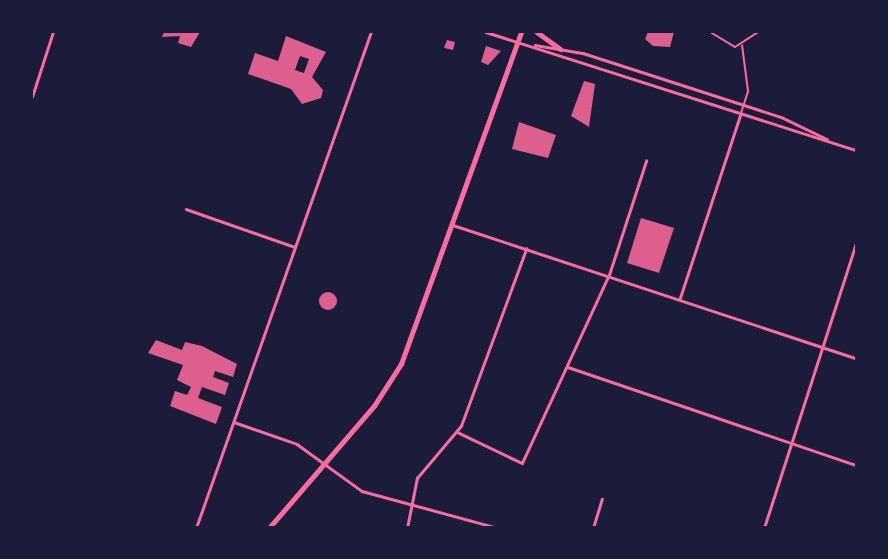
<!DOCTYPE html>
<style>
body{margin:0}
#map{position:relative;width:888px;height:559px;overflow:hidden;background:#1b1b3a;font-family:Karla,sans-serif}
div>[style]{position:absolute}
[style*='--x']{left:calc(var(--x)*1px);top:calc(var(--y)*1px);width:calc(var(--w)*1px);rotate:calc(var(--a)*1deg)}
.building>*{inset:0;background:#dd5f8e}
.round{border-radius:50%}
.service>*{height:2px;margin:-1px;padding:0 1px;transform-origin:1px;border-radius:1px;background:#ff6b9d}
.minor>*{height:2.5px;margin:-1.25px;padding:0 1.25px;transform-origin:1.25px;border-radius:1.25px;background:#ff6b9d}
.trunk>*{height:4.5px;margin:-2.25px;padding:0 2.25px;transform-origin:2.25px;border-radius:2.25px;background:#ff6b9d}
span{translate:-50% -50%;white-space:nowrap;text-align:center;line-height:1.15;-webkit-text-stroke:6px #1b1b3a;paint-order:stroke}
.frame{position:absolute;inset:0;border:33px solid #1b1b3a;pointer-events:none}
</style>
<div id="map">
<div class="building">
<div style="clip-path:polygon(164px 32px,200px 32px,191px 47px,178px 43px,180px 36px,162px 37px)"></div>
<div style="clip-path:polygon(648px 32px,674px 32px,670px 47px,653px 46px,645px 39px)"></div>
<div style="clip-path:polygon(evenodd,286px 36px,326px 52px,312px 77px,323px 90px,321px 98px,302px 104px,291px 89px,248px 74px,255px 53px,278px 61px,286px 36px,300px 56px,309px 59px,304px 73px,295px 70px,300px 56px)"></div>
<div style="clip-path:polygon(447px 40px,455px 42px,453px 50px,444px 48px)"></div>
<div style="clip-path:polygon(486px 46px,501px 51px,488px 65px,481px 62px)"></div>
<div style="clip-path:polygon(584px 81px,595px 84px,589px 127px,571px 116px)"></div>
<div style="clip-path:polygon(519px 122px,556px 135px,548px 158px,512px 149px)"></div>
<div style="clip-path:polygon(641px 218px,674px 228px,659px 273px,627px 263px)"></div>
<div class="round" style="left:319px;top:292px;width:18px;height:18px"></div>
<div style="clip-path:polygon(156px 340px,182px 350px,185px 342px,202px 346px,237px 364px,233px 377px,215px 371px,213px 377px,229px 383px,225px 395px,202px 387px,198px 398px,222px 407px,216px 424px,170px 406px,175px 391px,187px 395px,191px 387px,177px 380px,183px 365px,148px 353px)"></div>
</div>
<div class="service">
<div style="--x:710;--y:32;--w:29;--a:31"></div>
<div style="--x:735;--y:47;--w:27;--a:-33"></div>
<div style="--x:741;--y:113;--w:23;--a:-72"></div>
<div style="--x:748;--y:91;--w:46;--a:-97.4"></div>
</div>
<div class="minor">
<div style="--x:486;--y:32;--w:388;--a:17.7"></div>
<div style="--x:535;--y:45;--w:49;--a:9.5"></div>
<div style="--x:583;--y:53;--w:208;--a:17.9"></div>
<div style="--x:781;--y:117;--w:51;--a:25.6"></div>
<div style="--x:32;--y:97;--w:68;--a:-72.1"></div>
<div style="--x:186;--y:209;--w:115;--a:19.2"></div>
<div style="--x:453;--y:225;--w:424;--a:18.3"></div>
<div style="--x:680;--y:298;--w:193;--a:-71.8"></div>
<div style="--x:568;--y:367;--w:304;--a:18.8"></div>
<div style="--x:234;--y:422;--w:67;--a:19.2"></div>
<div style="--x:297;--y:444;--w:80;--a:35.9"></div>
<div style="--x:362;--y:491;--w:141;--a:15.2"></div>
<div style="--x:457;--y:432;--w:72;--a:25.5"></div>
<div style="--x:522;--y:463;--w:207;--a:-65.2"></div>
<div style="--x:609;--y:275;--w:120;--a:-72"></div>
<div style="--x:196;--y:528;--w:526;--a:-70.57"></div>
<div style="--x:407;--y:528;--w:51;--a:-78.7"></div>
<div style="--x:417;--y:478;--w:68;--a:-49.8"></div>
<div style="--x:461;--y:426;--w:189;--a:-69.8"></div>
<div style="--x:593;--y:528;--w:30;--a:-73"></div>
<div style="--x:764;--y:528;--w:299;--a:-72.1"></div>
</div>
<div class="trunk">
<div style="--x:537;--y:32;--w:29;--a:36"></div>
<div style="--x:269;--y:528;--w:161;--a:-49.3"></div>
<div style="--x:374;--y:406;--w:50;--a:-57.3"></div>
<div style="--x:401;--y:364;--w:353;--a:-70.1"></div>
</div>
<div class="frame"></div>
</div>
